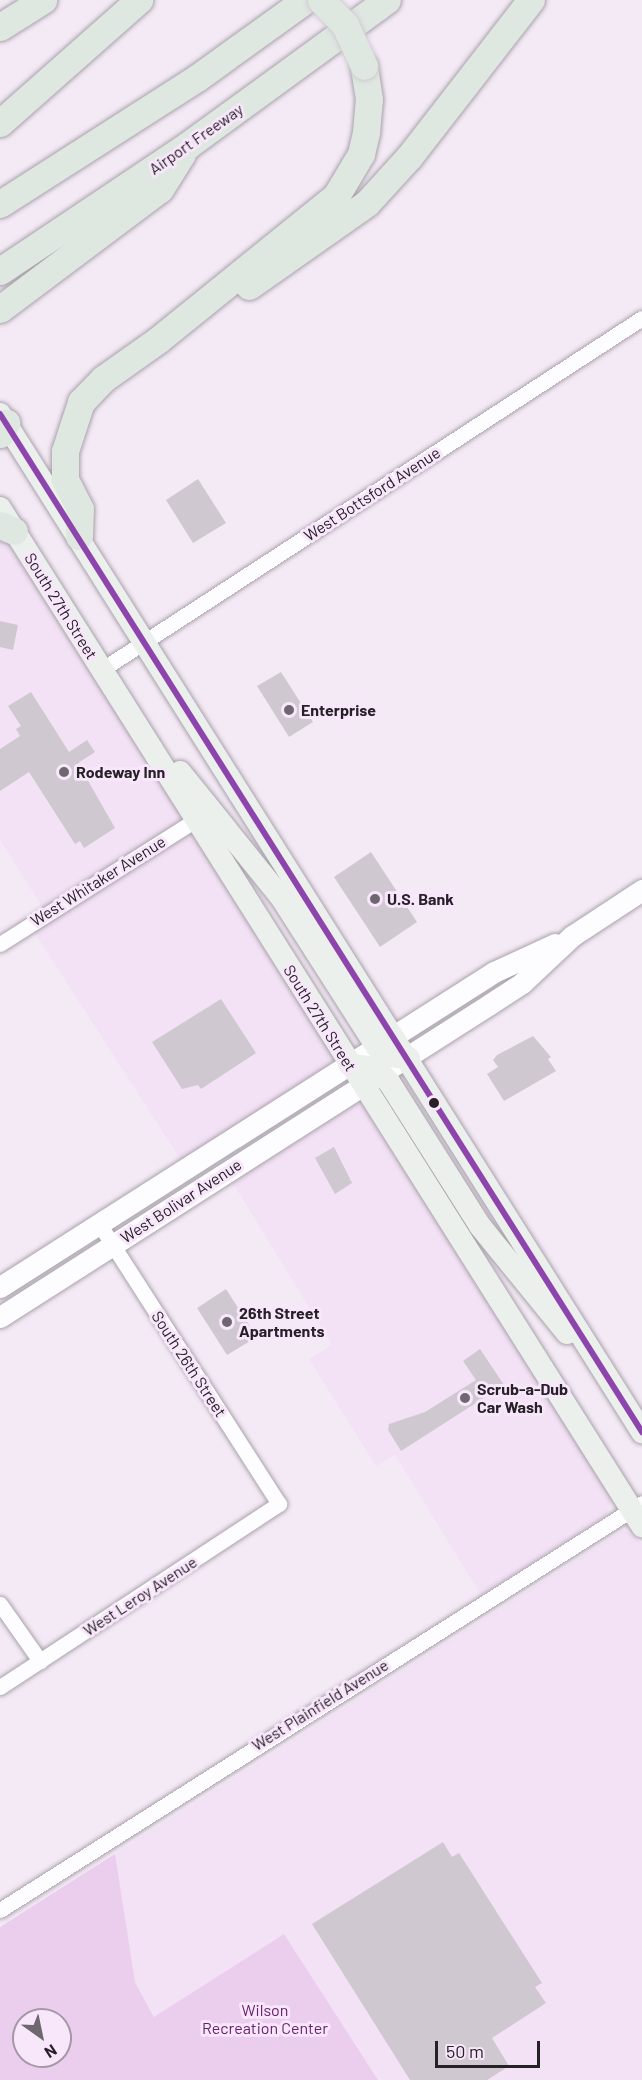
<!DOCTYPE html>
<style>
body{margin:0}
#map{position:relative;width:642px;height:2080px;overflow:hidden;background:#f4eaf6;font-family:Barlow,sans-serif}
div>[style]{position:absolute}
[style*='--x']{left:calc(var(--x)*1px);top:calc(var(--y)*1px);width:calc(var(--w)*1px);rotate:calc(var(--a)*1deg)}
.built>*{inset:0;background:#f3e1f5}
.green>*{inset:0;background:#ebcdee}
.building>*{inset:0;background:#d0c8d1}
.roads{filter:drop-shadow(0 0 2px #a9a2ab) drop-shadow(0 0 2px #a9a2ab)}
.street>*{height:15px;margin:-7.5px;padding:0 7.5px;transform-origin:7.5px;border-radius:7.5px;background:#fdfcfe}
.secondary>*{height:21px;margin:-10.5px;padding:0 10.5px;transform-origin:10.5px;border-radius:10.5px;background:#fdfcfe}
.primary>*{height:22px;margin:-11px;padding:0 11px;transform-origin:11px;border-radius:11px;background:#ecf0ed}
.highway>*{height:27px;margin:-13.5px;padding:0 13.5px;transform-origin:13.5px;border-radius:13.5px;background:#dfe7e1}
.bridges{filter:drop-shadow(0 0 2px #d0cbd1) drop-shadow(0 0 2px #d0cbd1)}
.highway-bridge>*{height:27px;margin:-13.5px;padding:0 13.5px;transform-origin:13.5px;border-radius:13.5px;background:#dfe7e1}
.bus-1>*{height:6px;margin:-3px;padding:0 3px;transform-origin:3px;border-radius:3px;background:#8e44ad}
.dots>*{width:16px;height:16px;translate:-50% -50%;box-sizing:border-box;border:3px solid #f8e6fa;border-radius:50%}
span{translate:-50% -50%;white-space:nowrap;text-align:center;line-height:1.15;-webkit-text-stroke:6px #f8e6fa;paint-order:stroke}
.street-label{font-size:16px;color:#262027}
.poi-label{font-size:16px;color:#262027;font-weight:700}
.left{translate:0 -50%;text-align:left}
.park-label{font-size:16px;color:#6a2071}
.north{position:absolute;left:12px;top:2008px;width:60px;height:60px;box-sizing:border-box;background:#f8e6fa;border:2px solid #a497a6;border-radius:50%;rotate:147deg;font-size:16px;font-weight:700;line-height:24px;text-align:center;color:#262027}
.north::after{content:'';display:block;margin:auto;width:21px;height:27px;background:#6e676f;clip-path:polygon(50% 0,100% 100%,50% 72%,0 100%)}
.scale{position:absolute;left:435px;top:2041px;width:105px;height:27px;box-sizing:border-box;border:3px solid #262027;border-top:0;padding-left:8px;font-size:18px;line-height:21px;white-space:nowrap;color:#262027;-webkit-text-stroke:4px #f8e6fa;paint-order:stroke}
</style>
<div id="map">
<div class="built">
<div style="clip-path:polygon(14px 531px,349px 1064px,186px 1168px,29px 924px,46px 913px,0 840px,0 539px)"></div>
<div style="clip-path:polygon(354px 1103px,367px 1107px,612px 1497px,607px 1515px,481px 1595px,395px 1455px,376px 1466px,309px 1359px,332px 1345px,231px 1180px)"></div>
<div style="clip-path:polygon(624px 1530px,642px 1543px,642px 2080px,378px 2080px,284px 1934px,155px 2017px,135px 1982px,115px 1854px)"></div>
</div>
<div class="green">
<div style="clip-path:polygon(evenodd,115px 1854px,135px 1982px,154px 2017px,284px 1934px,378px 2080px,0 2080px,0 1927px,115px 1854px,24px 2020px,60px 2020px,60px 2056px,24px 2056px,24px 2020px)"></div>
</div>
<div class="building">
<div style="clip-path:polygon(198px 479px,226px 523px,193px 543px,166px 500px)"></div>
<div style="clip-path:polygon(0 621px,18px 625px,13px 650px,0 647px)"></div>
<div style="clip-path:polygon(281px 672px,313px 722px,289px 737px,257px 686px)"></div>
<div style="clip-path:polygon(31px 692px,69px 752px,87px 740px,95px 752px,78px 763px,115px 828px,84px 848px,80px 841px,75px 844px,29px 772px,0 791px,0 749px,20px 736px,16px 729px,21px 726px,8px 706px)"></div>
<div style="clip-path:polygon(371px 852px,417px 922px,380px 947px,334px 877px)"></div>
<div style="clip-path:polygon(221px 999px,256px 1053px,201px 1089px,198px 1085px,182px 1089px,152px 1042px)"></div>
<div style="clip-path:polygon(533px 1036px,551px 1057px,548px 1059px,556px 1071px,504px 1101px,487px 1074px,498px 1067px,493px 1060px,497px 1055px)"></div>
<div style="clip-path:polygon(334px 1147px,352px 1183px,335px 1194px,315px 1158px)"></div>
<div style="clip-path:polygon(226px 1289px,257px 1337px,227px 1355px,197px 1308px)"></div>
<div style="clip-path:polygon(480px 1349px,504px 1385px,401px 1451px,388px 1430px,389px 1424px,425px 1412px,476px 1380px,463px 1361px)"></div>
<div style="clip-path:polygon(443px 1842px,452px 1857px,459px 1853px,542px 1983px,535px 1987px,546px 2003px,492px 2038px,509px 2066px,487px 2080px,410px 2080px,312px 1924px)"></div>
</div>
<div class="roads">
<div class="street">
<div style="--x:101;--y:670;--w:645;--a:-33.05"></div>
<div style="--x:0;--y:944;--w:233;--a:-32.4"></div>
<div style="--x:0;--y:1604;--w:70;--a:54.9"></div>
<div style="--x:0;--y:1687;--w:334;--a:-33.3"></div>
<div style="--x:279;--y:1504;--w:333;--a:-122.7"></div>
<div style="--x:0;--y:1910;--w:760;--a:-32.37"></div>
</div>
<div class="secondary">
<div style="--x:0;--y:1287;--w:586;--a:-32.52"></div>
<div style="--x:494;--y:972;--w:67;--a:-24.7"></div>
<div style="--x:0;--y:1317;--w:581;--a:-32.57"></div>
<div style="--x:490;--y:1004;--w:38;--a:-33"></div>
<div style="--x:522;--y:983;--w:69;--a:-43.2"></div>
<div style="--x:572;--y:936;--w:84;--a:-33.3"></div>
</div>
<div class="primary">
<div style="--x:0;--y:414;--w:1204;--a:57.76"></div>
<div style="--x:0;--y:508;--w:1204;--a:57.76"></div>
<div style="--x:180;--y:772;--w:161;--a:51.1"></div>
<div style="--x:281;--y:897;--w:178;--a:57.4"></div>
<div style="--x:377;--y:1047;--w:16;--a:35"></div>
<div style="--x:390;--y:1056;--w:19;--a:6"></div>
<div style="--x:349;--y:1064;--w:26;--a:9"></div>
<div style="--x:375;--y:1068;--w:20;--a:45"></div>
<div style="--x:389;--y:1082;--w:170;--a:57.7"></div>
<div style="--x:480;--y:1226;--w:138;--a:50.9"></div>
</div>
<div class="highway">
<div style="--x:0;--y:27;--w:51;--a:-32.1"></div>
<div style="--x:0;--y:123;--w:186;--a:-41.5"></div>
<div style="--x:0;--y:204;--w:234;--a:-32.6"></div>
<div style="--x:197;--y:78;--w:133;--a:-35.8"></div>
<div style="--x:0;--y:271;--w:226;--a:-33.8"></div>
<div style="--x:188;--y:145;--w:246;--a:-36.1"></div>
<div style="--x:249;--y:286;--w:144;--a:-35.1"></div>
<div style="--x:367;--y:203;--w:62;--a:-47.6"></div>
<div style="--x:409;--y:157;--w:199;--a:-52.2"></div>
<div style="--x:0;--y:309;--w:200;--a:-36.9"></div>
<div style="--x:160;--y:189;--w:41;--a:-57.8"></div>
<div style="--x:0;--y:434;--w:13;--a:-61"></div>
<div style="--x:0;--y:525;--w:15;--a:23"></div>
<div style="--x:79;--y:536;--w:27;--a:-88"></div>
<div style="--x:80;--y:509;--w:34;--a:-117"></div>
<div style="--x:65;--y:479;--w:28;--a:-90"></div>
<div style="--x:65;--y:451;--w:52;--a:-71.9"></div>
<div style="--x:81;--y:402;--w:32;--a:-46"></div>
<div style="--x:103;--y:379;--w:67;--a:-35.3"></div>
<div style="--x:158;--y:340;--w:229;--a:-39"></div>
<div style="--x:336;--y:196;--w:49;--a:-59.2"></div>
<div style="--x:361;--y:154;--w:23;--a:-77"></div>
<div style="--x:366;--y:132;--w:33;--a:-85"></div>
<div style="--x:369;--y:99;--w:33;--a:-99"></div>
</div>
</div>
<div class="bridges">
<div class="highway-bridge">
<div style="--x:321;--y:0;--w:35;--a:46"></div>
<div style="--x:345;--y:25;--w:45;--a:65.1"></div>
</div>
</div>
<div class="bus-1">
<div style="--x:0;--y:414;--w:1204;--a:57.76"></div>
</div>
<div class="dots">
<div style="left:289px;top:710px;background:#6e676f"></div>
<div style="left:64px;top:772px;background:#6e676f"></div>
<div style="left:375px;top:899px;background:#6e676f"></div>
<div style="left:434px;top:1103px;background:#262027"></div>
<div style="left:227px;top:1322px;background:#6e676f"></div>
<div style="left:465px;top:1398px;background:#6e676f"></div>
</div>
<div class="street-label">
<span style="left:196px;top:139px;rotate:-35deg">Airport Freeway</span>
<span style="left:372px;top:494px;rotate:-33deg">West Bottsford Avenue</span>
<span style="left:61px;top:606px;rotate:58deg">South 27th Street</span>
<span style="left:98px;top:881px;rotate:-32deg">West Whitaker Avenue</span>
<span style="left:320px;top:1018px;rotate:58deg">South 27th Street</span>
<span style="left:181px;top:1201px;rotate:-33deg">West Bolivar Avenue</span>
<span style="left:189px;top:1364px;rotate:57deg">South 26th Street</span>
<span style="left:140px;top:1596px;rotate:-33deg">West Leroy Avenue</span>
<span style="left:320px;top:1705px;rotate:-32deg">West Plainfield Avenue</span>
</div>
<div class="poi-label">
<span class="left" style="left:301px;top:710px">Enterprise</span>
<span class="left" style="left:76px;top:772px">Rodeway Inn</span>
<span class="left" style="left:387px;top:899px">U.S. Bank</span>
<span class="left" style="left:239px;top:1322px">26th Street<br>Apartments</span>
<span class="left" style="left:477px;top:1398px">Scrub-a-Dub<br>Car Wash</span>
</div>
<div class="park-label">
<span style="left:265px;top:2019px">Wilson<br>Recreation Center</span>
</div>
<div class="north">N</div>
<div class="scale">50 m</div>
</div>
